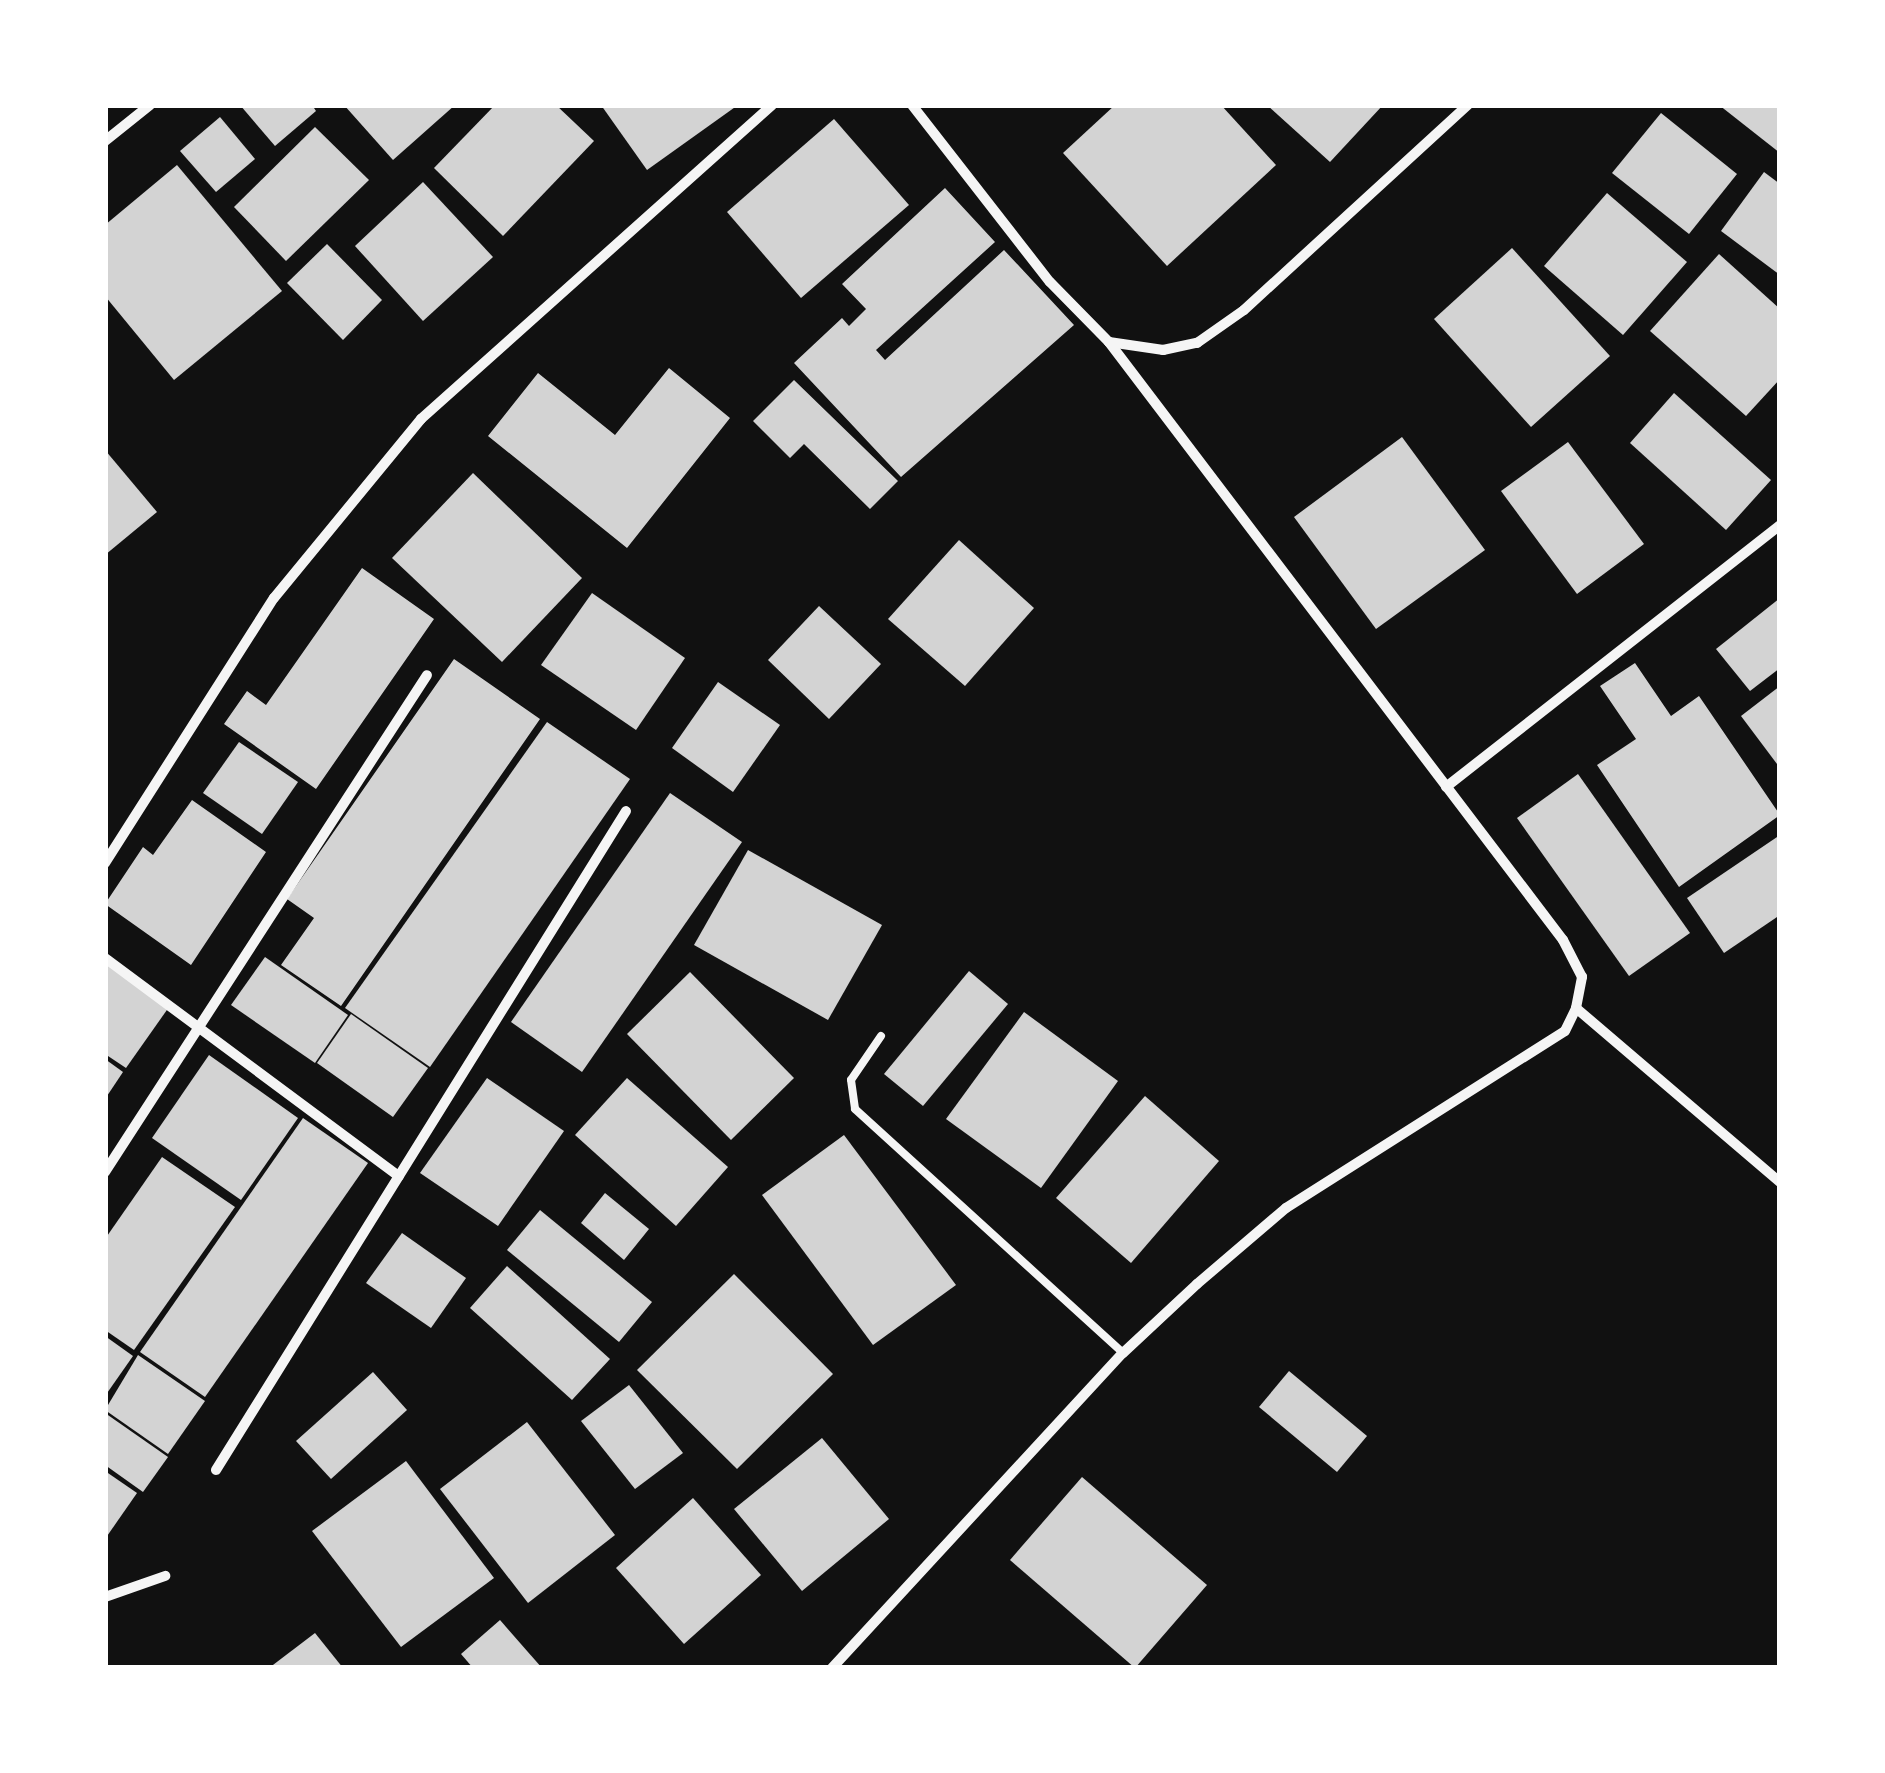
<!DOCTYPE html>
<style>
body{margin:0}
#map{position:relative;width:1885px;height:1773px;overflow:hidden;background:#111;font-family:Helvetica,sans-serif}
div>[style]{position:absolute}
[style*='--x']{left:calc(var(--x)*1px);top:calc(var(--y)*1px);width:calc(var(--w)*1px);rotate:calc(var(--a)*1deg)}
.building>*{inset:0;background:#d3d3d3}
.service>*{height:8px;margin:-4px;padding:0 4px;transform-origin:4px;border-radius:4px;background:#f5f5f5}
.minor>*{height:10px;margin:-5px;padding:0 5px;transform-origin:5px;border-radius:5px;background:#f5f5f5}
span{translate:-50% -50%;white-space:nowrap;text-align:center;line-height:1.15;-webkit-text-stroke:10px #fff;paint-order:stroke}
.frame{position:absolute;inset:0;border:108px solid #fff;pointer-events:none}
</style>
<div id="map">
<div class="building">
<div style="clip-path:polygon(240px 105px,312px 105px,316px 111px,275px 146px)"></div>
<div style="clip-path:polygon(344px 105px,455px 105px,393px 160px)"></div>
<div style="clip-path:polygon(495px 105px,556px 105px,594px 141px,503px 236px,434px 168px)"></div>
<div style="clip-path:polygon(601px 105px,738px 105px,647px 170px)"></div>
<div style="clip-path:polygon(1115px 105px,1221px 105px,1276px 165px,1167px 266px,1063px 153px)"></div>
<div style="clip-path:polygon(1267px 105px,1383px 105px,1330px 162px)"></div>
<div style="clip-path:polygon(1719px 105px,1780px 105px,1780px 153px)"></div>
<div style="clip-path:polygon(1661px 113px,1737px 174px,1689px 234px,1612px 173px)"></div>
<div style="clip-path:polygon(220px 117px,255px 159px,216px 192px,180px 151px)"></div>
<div style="clip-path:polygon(834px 119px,909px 205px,801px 298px,727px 212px)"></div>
<div style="clip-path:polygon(315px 127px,369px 180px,286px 261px,234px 207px)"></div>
<div style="clip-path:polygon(177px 165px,282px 291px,174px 380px,105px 296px,105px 225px)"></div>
<div style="clip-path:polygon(1764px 172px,1780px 184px,1780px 275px,1721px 231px)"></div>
<div style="clip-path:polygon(423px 182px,493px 257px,423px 321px,355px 246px)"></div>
<div style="clip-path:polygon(945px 188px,995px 242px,876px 350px,885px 360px,1004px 250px,1074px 325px,901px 477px,794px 363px,842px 318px,849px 326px,866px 309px,842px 284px)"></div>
<div style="clip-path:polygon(1607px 193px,1687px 262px,1623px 335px,1544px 266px)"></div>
<div style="clip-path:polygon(327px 244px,382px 300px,343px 340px,287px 283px)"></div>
<div style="clip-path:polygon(1512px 248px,1610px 356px,1531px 427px,1434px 319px)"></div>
<div style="clip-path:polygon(1719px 254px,1780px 309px,1780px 379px,1746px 416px,1650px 331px)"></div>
<div style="clip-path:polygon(669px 368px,730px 418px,627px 548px,488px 436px,538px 373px,615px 435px)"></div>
<div style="clip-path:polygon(794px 380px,898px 481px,870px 509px,804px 444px,790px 458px,753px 421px)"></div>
<div style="clip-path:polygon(1674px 393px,1771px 480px,1726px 530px,1630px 443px)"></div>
<div style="clip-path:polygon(1402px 437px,1485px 550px,1376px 629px,1294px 517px)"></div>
<div style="clip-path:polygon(1568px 442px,1644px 544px,1577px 594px,1501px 491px)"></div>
<div style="clip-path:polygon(105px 450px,157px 512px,105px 555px)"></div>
<div style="clip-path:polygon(473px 473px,582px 578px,502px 662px,392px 558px)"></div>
<div style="clip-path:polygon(959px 540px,1034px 608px,965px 686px,888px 619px)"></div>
<div style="clip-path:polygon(362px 568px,434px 619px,316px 789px,224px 724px,247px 691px,266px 705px)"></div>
<div style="clip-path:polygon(592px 593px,685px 658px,636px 730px,541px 665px)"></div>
<div style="clip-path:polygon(1780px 598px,1780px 668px,1750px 691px,1716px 649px)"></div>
<div style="clip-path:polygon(819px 606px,881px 664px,829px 719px,768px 660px)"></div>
<div style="clip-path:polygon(454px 659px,540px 719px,341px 1006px,281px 965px,314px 918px,287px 899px)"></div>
<div style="clip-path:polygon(1635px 663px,1671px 716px,1699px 696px,1780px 815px,1679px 887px,1597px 765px,1636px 739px,1600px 686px)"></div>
<div style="clip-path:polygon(718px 682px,780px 725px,733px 792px,672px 748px)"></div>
<div style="clip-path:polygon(1780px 686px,1780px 768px,1741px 716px)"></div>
<div style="clip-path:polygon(547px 722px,630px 779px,430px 1067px,345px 1008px)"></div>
<div style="clip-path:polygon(239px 742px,298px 782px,262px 834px,203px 793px)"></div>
<div style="clip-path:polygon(1578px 774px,1690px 933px,1629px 976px,1517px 818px)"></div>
<div style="clip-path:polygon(670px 793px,742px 842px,582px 1072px,511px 1022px)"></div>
<div style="clip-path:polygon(192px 800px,266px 852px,191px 965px,105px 904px,143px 847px,153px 855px)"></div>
<div style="clip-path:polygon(1780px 835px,1780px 915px,1724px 953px,1687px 898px)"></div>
<div style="clip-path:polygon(748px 850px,882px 925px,828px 1020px,694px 945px)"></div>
<div style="clip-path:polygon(265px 957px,348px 1015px,315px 1063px,231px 1005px)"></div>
<div style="clip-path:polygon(105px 962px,169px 1007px,126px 1068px,105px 1054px)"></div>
<div style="clip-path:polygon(969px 971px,1008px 1004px,923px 1106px,884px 1074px)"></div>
<div style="clip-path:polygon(690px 972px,794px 1078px,731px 1140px,627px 1034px)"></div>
<div style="clip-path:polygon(1024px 1012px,1118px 1081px,1041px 1188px,946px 1119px)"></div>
<div style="clip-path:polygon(351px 1014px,428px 1068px,393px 1117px,317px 1063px)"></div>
<div style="clip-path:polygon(209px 1055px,298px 1118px,241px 1200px,152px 1138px)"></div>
<div style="clip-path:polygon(105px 1059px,123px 1072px,105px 1099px)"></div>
<div style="clip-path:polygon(487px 1078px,564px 1131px,498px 1226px,420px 1173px)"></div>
<div style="clip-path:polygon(627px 1078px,728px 1167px,676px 1226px,575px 1135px)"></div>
<div style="clip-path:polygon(1145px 1096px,1219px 1161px,1131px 1263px,1056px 1198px)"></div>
<div style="clip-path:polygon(303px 1118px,368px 1163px,205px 1397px,140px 1352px)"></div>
<div style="clip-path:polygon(844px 1135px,956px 1285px,873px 1345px,762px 1195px)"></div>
<div style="clip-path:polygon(162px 1157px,235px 1207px,134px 1350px,105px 1330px,105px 1239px)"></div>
<div style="clip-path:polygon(605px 1193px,649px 1229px,624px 1260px,581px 1223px)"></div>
<div style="clip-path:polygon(540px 1210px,652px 1302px,619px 1342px,507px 1250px)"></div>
<div style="clip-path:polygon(402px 1233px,466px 1278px,431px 1328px,366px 1283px)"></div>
<div style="clip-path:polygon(507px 1266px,610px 1359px,572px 1400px,470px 1308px)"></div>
<div style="clip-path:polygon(734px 1274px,833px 1374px,737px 1469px,637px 1370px)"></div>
<div style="clip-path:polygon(105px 1336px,133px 1356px,105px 1396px)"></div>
<div style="clip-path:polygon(138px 1355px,205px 1401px,168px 1454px,105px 1410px)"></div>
<div style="clip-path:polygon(1289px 1371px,1367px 1436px,1337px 1472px,1259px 1407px)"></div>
<div style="clip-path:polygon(373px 1372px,407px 1410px,331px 1479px,296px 1441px)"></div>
<div style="clip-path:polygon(629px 1385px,683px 1453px,635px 1489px,581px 1421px)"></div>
<div style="clip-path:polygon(105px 1413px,168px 1457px,143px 1492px,105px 1465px)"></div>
<div style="clip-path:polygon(527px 1422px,615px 1535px,528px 1603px,440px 1489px)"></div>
<div style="clip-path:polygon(822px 1438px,889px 1519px,802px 1591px,734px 1509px)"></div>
<div style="clip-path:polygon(406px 1461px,494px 1578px,401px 1647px,312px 1531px)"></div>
<div style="clip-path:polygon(105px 1471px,137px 1493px,105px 1539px)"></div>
<div style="clip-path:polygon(1082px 1477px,1207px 1585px,1135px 1668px,1010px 1560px)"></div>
<div style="clip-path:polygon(693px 1498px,761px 1575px,684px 1644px,616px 1568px)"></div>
<div style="clip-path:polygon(500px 1620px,542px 1668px,473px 1668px,461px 1654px)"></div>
<div style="clip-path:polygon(315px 1633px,343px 1668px,269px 1668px)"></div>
</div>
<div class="service">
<div style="--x:881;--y:1036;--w:53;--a:124.3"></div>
<div style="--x:851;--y:1080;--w:29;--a:82"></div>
<div style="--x:855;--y:1109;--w:362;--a:42.3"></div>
</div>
<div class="minor">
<div style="--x:912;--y:105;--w:224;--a:52.1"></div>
<div style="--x:1050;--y:282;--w:84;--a:45.5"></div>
<div style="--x:1109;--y:342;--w:55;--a:8.4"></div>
<div style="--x:1163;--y:350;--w:35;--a:-12"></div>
<div style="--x:1197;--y:343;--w:57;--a:-35.1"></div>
<div style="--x:1244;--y:310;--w:304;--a:-42.5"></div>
<div style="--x:105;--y:141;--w:58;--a:-38.7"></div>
<div style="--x:1446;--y:787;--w:424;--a:-38.1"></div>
<div style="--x:105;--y:863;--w:314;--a:-57.5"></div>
<div style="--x:274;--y:598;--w:232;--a:-50.6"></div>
<div style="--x:421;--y:419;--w:471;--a:-41.8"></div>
<div style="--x:105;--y:958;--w:366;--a:36.6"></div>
<div style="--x:1576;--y:1008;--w:268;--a:40.5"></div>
<div style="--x:105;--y:1172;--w:592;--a:-57.06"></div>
<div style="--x:216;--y:1470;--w:776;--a:-58.11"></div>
<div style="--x:105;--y:1597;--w:64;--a:-19.3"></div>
<div style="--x:832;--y:1668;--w:429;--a:-47.3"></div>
<div style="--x:1123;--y:1353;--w:101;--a:-43"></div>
<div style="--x:1197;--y:1284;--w:117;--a:-40.5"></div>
<div style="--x:1286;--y:1208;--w:330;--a:-32.4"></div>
<div style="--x:1565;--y:1031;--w:25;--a:-64"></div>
<div style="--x:1576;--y:1008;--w:32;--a:-79"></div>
<div style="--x:1582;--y:977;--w:42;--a:-117.2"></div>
<div style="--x:1563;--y:940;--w:751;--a:-127.21"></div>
</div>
<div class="frame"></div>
</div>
